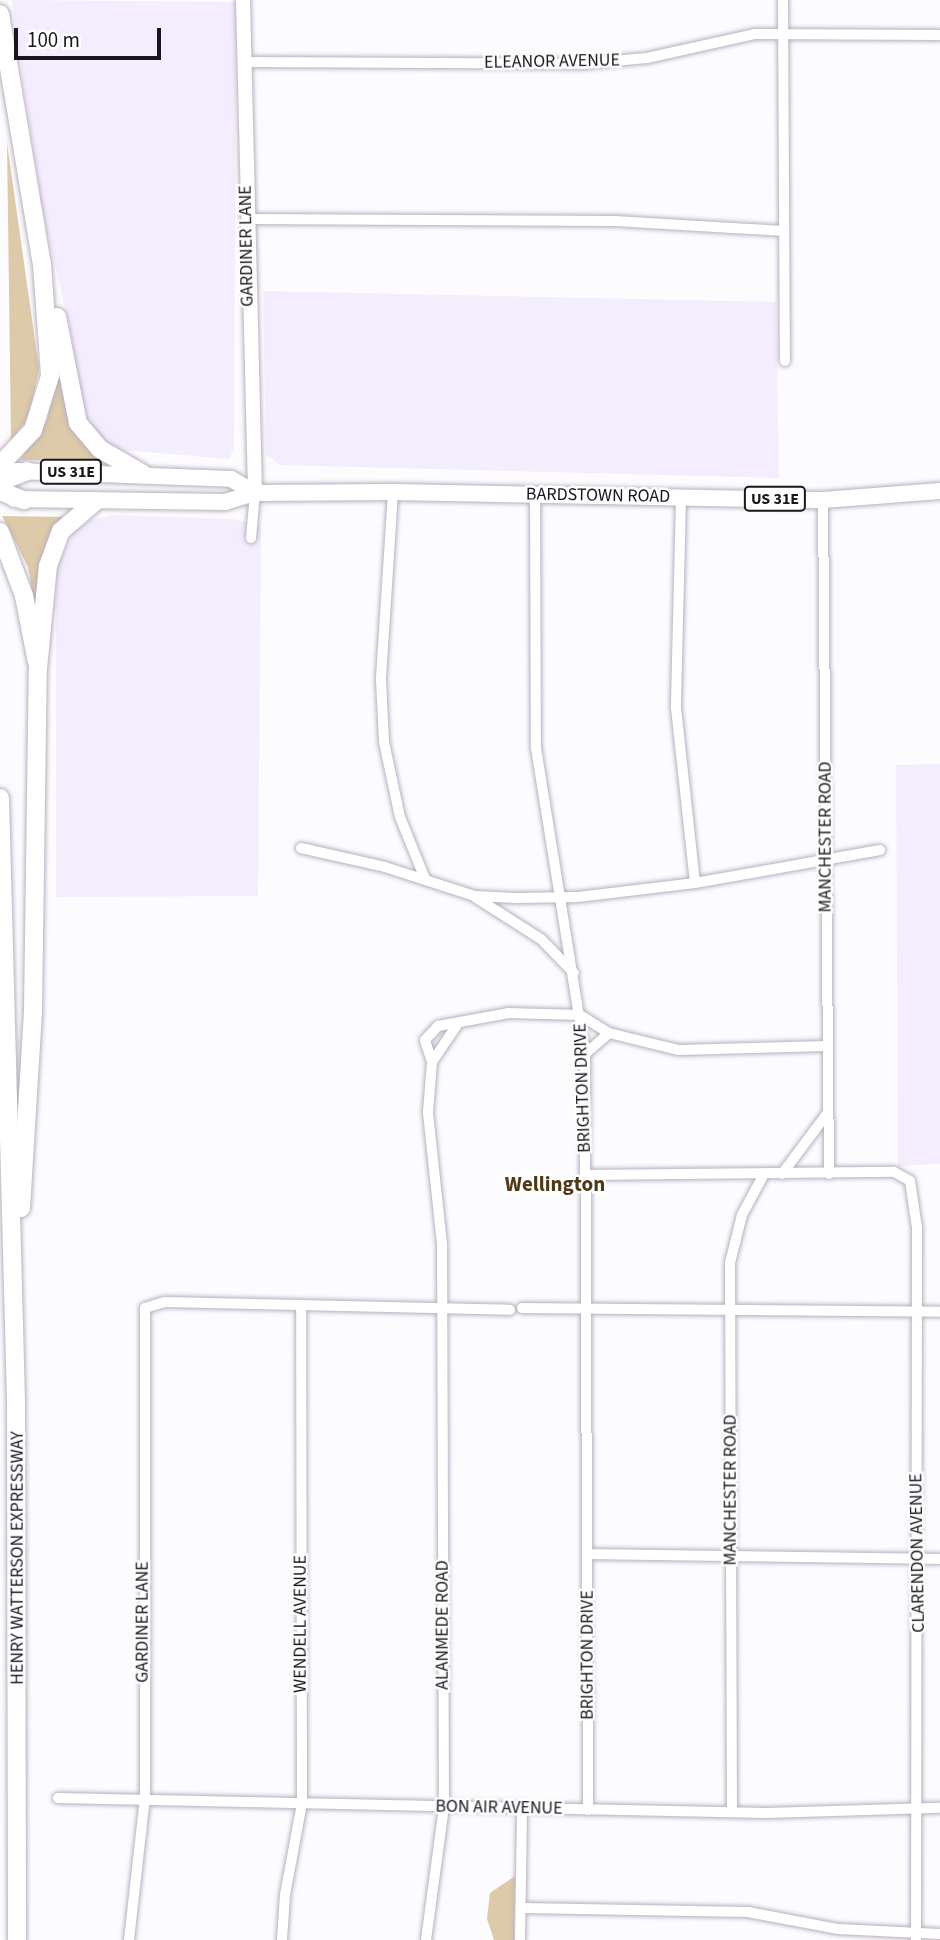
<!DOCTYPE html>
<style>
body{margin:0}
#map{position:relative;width:940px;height:1940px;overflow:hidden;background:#fcfbfe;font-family:"Source Sans 3",sans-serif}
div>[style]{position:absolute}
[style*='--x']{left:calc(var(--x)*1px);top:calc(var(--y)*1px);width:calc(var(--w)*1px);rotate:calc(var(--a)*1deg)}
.built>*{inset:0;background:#f4edfe}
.green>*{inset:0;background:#ddcaa8}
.roads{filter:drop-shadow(0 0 2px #b7b0be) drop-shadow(0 0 2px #b7b0be)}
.street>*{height:10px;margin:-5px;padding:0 5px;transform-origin:5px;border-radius:5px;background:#fff}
.secondary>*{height:14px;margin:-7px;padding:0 7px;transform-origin:7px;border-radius:7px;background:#fff}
.primary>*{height:16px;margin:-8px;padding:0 8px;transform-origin:8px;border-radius:8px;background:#fff}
.highway>*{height:18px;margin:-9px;padding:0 9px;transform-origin:9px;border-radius:9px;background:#fff}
span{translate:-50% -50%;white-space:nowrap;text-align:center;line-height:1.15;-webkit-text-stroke:5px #fff;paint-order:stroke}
.shield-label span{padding:2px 5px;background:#fff;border:2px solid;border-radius:5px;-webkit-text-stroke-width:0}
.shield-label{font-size:16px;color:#1a171c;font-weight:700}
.street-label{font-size:18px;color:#1a171c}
.quarter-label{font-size:21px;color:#4e3a14;font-weight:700}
.scale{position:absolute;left:14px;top:28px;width:147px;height:32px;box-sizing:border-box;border:4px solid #1a171c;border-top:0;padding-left:9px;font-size:21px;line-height:24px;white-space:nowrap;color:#1a171c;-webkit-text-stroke:5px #fff;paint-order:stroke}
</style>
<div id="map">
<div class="built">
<div style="clip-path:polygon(12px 0,236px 2px,234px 448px,229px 459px,123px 450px,101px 442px,83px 420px,72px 337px,42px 209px)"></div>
<div style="clip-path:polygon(263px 291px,776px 302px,779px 478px,280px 465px,266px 454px)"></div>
<div style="clip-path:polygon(112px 515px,232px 519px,261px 526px,258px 896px,56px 897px,56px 568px,74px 532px,91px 520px)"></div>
<div style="clip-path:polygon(940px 764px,940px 1164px,898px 1166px,896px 765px)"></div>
</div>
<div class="green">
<div style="clip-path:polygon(7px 143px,39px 369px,29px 417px,11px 440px)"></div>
<div style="clip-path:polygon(58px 362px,68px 409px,110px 461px,20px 460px,47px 421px)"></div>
<div style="clip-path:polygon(2px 516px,65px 517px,39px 629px,28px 567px)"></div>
<div style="clip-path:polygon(515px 1876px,514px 1940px,494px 1940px,487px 1919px,490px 1893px)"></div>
</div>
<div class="roads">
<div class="street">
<div style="--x:783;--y:0;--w:361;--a:89.7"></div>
<div style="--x:244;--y:62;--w:337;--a:0.3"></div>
<div style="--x:581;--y:64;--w:66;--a:-5.2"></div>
<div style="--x:647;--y:58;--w:111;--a:-12.5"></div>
<div style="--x:755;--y:34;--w:185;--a:0.3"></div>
<div style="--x:247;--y:219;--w:368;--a:0.3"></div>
<div style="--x:615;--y:221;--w:169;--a:3.4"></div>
<div style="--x:393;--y:492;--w:188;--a:93.7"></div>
<div style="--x:381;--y:680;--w:62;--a:87.2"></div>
<div style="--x:384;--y:742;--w:77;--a:78"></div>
<div style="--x:400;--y:817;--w:67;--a:68"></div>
<div style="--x:535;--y:496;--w:252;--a:89.8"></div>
<div style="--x:536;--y:748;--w:310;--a:80.9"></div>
<div style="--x:585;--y:1054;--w:756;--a:89.77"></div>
<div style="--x:681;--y:498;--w:210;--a:91.4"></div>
<div style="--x:676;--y:708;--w:176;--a:83.8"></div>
<div style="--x:823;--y:500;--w:674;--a:89.49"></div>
<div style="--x:251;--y:538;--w:45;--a:-84.9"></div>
<div style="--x:301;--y:848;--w:86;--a:12.7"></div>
<div style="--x:385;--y:867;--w:95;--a:17.9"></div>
<div style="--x:475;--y:896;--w:41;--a:2.8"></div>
<div style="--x:516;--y:898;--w:62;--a:-0.9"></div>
<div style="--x:578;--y:897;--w:118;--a:-6.8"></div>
<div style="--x:695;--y:883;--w:188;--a:-10.1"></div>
<div style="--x:475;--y:897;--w:78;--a:32.5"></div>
<div style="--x:541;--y:939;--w:47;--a:45.9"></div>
<div style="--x:585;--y:1054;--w:32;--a:-41"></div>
<div style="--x:609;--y:1033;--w:72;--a:13.7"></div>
<div style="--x:679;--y:1050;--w:147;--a:-1.6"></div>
<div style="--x:432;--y:1062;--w:45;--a:-56"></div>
<div style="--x:782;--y:1174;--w:74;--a:-53.3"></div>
<div style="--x:586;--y:1175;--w:308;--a:-0.6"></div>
<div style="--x:894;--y:1172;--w:18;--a:29"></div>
<div style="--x:910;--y:1181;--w:48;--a:81.5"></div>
<div style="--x:917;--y:1228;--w:712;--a:90.08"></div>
<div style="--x:522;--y:1308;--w:418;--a:0.5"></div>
<div style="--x:588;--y:1554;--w:352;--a:0.8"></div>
<div style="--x:58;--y:1798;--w:709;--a:1.21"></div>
<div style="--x:767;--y:1813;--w:173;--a:-1.7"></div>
<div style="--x:732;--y:1812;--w:549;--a:-90.21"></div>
<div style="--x:730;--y:1263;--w:49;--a:-76"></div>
<div style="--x:742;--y:1215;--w:47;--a:-61.8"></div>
<div style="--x:522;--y:1908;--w:226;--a:1"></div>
<div style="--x:748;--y:1912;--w:92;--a:10.7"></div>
<div style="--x:838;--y:1929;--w:102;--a:2.8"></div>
<div style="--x:129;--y:1940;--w:144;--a:-83.6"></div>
<div style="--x:145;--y:1797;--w:489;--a:-90"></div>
<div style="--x:145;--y:1308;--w:21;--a:-17"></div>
<div style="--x:165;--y:1302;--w:345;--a:1.3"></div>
<div style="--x:282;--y:1940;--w:45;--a:-86.2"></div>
<div style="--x:285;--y:1895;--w:94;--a:-79.5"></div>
<div style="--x:302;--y:1803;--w:497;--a:-90.1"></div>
<div style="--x:426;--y:1940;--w:134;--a:-82.3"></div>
<div style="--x:444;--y:1807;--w:563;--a:-90.2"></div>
<div style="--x:442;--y:1244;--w:133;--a:-96.1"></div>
<div style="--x:428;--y:1112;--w:50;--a:-85.4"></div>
<div style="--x:432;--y:1062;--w:23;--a:-108"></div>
<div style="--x:425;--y:1040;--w:19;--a:-47"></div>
<div style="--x:438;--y:1026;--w:72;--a:-10.4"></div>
<div style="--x:509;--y:1013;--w:71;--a:1.6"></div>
<div style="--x:580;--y:1015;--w:34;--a:32"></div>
<div style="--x:520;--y:1940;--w:131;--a:-89.1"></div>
</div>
<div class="secondary">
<div style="--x:243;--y:0;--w:493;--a:88.6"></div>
</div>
<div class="primary">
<div style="--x:16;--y:471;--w:215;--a:2.1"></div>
<div style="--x:231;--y:479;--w:28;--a:30"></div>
<div style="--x:14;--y:499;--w:211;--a:0.8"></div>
<div style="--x:225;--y:502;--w:31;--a:-17"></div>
<div style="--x:255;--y:493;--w:138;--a:-0.4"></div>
<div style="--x:393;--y:492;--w:430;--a:1.1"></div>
<div style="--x:823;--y:500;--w:117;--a:-4.4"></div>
</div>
<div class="highway">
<div style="--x:0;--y:14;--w:254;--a:80.5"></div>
<div style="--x:42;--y:264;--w:112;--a:85.9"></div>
<div style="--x:50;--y:376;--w:57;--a:107.5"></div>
<div style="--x:33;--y:430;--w:48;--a:133.3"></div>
<div style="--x:57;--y:317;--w:108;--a:78.8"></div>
<div style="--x:78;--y:423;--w:34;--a:50"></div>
<div style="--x:100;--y:449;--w:50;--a:30.2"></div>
<div style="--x:0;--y:482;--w:29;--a:-22"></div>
<div style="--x:0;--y:491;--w:26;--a:21"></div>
<div style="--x:0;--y:532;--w:68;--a:69.4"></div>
<div style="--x:24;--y:596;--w:67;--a:78.9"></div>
<div style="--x:0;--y:798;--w:604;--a:88.48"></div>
<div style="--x:16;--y:1402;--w:538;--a:89.89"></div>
<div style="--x:21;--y:1208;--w:196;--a:-86.5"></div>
<div style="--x:33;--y:1012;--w:343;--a:-89.2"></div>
<div style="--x:38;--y:669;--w:103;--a:-84.5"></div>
<div style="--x:48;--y:566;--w:37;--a:-70"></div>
<div style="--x:61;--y:531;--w:46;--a:-40.6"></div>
</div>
</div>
<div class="shield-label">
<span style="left:71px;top:472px">US 31E</span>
<span style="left:775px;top:499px">US 31E</span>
</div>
<div class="street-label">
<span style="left:552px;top:62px;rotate:-1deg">ELEANOR AVENUE</span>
<span style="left:247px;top:246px;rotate:-91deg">GARDINER LANE</span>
<span style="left:598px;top:496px;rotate:1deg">BARDSTOWN ROAD</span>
<span style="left:826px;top:837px;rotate:-90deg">MANCHESTER ROAD</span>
<span style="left:583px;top:1088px;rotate:-92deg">BRIGHTON DRIVE</span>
<span style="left:731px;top:1490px;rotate:-90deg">MANCHESTER ROAD</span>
<span style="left:918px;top:1553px;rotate:-91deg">CLARENDON AVENUE</span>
<span style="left:18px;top:1558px;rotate:-90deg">HENRY WATTERSON EXPRESSWAY</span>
<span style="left:143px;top:1622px;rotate:-90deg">GARDINER LANE</span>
<span style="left:301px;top:1624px;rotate:-90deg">WENDELL AVENUE</span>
<span style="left:443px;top:1625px;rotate:-90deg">ALANMEDE ROAD</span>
<span style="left:588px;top:1655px;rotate:-90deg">BRIGHTON DRIVE</span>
<span style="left:499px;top:1808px;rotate:1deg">BON AIR AVENUE</span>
</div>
<div class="quarter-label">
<span style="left:555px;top:1184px">Wellington</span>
</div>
<div class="scale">100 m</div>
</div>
